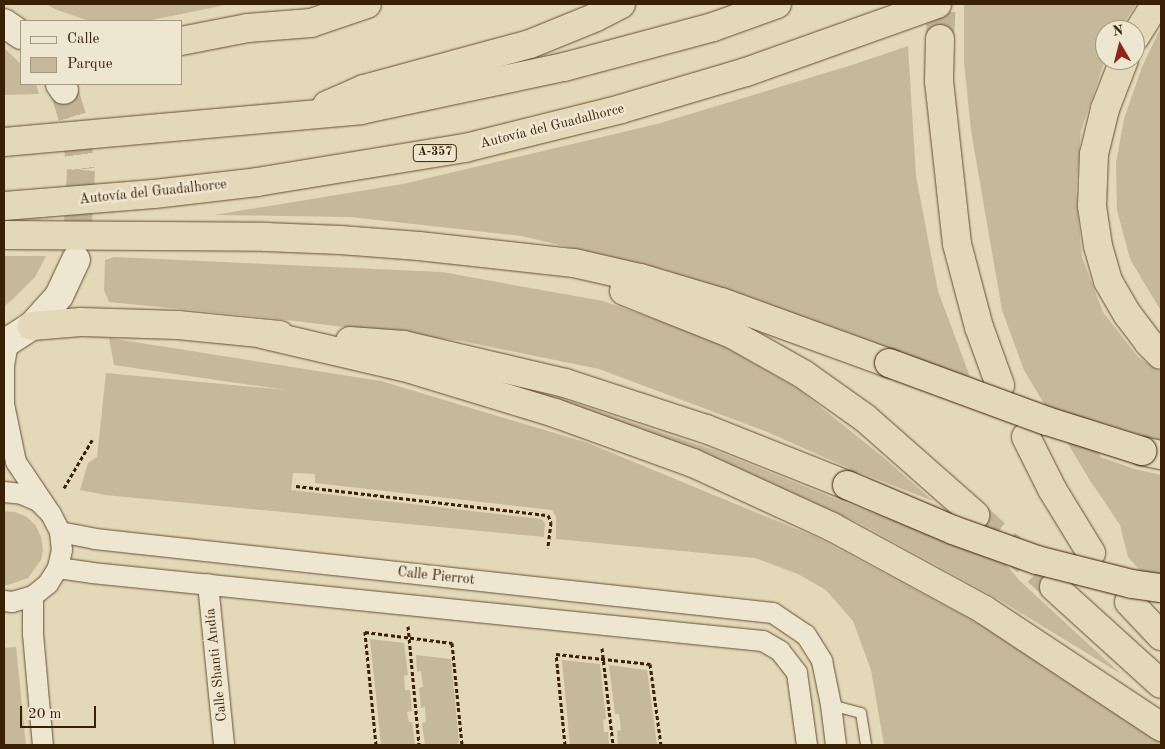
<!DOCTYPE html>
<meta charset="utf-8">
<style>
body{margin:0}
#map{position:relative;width:1165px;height:749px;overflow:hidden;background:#e3d8b7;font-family:"Old Standard TT",serif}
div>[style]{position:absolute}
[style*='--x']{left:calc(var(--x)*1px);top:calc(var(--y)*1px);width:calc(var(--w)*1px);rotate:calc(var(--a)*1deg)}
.green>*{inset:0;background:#c6b999}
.secondary-tunnel>*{height:28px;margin-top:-14px;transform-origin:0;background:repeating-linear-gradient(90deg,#c1b393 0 28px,transparent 0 42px)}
.highway-tunnel>*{height:28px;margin-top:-14px;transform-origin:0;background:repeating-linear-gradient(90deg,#c1b393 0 28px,transparent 0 42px)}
.path>*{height:3px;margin-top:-1.5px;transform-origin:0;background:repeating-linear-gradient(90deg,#3b2104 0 4px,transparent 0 6.5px)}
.roads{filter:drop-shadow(0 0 1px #654f31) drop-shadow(0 0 1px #654f31)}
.lane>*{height:10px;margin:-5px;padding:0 5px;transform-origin:5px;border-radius:5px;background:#ede6d0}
.street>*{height:20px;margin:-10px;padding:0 10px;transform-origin:10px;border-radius:10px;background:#ede6d0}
.secondary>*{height:28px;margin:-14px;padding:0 14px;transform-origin:14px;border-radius:14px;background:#ede6d0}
.highway>*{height:28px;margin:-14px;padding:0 14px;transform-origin:14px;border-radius:14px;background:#e3d8b7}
.bridges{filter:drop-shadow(0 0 1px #3b2104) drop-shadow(0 0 1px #3b2104)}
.highway-bridge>*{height:28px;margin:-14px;padding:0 14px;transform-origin:14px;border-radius:14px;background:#e3d8b7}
span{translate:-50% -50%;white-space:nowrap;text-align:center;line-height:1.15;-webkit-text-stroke:5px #ede6d0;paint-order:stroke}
.shield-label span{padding:1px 4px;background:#ede6d0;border:1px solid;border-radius:4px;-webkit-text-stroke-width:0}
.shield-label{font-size:12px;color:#3b2104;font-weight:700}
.street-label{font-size:14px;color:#3b2104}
.frame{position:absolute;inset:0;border:5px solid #3b2104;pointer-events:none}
.legend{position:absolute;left:20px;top:20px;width:162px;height:65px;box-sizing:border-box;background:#ede6d0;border:1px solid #a6977e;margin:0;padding:6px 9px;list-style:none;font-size:15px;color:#3b2104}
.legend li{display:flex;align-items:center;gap:10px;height:25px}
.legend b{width:25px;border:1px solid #a6977e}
.north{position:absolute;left:1095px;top:20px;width:50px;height:50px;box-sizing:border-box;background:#ede6d0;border:1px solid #a6977e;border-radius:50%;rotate:352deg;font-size:14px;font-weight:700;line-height:20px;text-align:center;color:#3b2104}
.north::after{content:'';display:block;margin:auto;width:18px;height:22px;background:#8f2418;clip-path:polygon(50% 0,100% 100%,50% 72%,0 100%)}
.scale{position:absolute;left:20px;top:706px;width:76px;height:22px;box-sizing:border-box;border:2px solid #3b2104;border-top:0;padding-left:6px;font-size:15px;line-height:18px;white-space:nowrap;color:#3b2104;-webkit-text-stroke:4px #ede6d0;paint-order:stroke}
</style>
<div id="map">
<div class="green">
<div style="clip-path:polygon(46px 4px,230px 4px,147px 21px,89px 21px,55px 9px)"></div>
<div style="clip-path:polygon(964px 4px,1136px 4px,1119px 30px,1105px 30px,1105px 60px,1081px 131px,1076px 191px,1082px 257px,1103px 312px,1138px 357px,1161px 372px,1161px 441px,1094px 420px,1100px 457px,1135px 469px,1161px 475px,1161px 595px,1128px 557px,1120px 525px,1089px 479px,1024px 370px,1002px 310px,971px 131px,964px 62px)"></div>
<div style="clip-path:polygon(1161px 27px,1161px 311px,1130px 259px,1117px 210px,1116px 163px,1124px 119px,1142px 67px)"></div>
<div style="clip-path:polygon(908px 46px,916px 176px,938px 291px,970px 377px,658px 268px,521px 236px,350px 217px,214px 215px,403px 184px,657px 124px,852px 65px)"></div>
<div style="clip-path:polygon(4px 48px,21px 64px,21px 84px,36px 84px,39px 94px,4px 95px)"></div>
<div style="clip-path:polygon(4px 256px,46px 256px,35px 277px,11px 301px,4px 306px)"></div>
<div style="clip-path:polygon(114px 257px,442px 272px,603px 301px,709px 338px,797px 388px,883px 457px,933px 501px,853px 470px,765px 431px,599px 369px,461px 341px,261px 317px,109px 302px,104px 290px,105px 260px)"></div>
<div style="clip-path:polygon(109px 338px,381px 381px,588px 443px,818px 538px,996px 633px,1117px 711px,1161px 742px,1161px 745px,884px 745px,871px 670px,853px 621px,826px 590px,798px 574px,755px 558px,556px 539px,556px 517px,552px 510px,315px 483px,315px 474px,293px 473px,291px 490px,541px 519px,545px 523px,544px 537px,105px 495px,80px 490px,88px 463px,97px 457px,106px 373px,286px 390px,114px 365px)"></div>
<div style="clip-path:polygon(465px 370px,565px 400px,717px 451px,841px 501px,1005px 563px,1019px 580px,1121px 674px,993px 596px,859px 523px,715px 459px)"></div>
<div style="clip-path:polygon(4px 511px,15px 512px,27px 517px,36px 526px,41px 537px,43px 550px,41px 560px,28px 578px,8px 585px,4px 585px)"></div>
<div style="clip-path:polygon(370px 639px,404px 643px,408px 675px,404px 676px,405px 690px,410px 690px,412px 711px,407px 712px,409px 722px,412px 722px,415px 745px,381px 745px)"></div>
<div style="clip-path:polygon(16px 647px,26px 745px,4px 745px,4px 648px)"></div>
<div style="clip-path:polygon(416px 655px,451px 659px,459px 742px,456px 745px,425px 745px,422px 723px,426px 722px,425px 707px,421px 708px,419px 688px,423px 687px,421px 671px,417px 672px)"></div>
<div style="clip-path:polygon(562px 660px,600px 664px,606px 719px,603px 720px,604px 732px,608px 732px,609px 745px,570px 745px)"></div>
<div style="clip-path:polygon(609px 665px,647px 670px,657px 745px,618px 745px,617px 731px,621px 730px,619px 714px,615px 714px)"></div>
</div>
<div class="secondary-tunnel">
<div style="--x:64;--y:90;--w:39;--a:73"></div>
<div style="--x:75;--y:127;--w:43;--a:82.1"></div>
<div style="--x:81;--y:170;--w:89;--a:93.2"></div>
</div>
<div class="highway-tunnel">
<div style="--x:940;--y:39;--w:35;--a:-87"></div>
<div style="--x:975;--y:515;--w:107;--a:42.3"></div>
</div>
<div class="path">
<div style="--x:296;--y:486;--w:254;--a:6.6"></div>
<div style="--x:548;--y:515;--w:8;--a:67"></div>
<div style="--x:551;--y:522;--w:26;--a:97"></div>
<div style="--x:64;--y:488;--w:56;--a:-59.7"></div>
<div style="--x:408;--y:626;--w:120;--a:84.7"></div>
<div style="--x:602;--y:648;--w:98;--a:83.5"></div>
<div style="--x:376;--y:745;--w:114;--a:-95.6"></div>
<div style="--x:365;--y:632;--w:88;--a:7.2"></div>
<div style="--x:452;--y:643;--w:102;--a:84.4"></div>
<div style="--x:565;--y:745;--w:91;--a:-95.6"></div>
<div style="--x:556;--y:654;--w:95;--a:6.1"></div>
<div style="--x:650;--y:664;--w:82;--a:82.3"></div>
</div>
<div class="roads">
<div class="lane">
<div style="--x:831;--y:705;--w:31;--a:15"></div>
<div style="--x:861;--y:713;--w:32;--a:81"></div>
</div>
<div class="street">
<div style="--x:8;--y:343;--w:23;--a:100"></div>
<div style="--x:4;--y:366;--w:38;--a:90"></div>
<div style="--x:4;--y:404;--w:59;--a:78.3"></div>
<div style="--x:16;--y:462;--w:63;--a:56.1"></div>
<div style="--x:4;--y:492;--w:18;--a:6"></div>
<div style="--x:22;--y:494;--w:17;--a:24"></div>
<div style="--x:38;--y:501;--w:18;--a:45"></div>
<div style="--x:51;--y:514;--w:20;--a:63"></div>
<div style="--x:60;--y:532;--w:18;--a:84"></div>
<div style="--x:62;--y:550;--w:18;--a:103"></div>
<div style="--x:58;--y:568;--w:19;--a:122"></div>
<div style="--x:48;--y:584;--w:19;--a:141"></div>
<div style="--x:33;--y:596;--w:22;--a:164"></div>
<div style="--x:12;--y:602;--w:8;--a:-173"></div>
<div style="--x:60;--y:532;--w:36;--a:11"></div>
<div style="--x:95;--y:539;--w:682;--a:6.23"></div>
<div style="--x:773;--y:613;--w:40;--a:34"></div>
<div style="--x:806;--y:635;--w:31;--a:58"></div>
<div style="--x:822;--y:661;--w:45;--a:78.4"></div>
<div style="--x:831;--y:705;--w:40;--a:82.9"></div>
<div style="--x:58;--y:568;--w:34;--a:8"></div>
<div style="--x:92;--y:573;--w:674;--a:5.79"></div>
<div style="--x:763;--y:641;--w:20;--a:30"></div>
<div style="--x:780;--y:651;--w:28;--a:52"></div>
<div style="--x:797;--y:673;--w:73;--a:82.1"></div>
<div style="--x:208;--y:584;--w:162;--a:84.3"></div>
<div style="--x:33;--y:596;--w:38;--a:90"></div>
<div style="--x:33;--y:634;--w:111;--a:84.9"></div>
</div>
<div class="secondary">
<div style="--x:4;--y:23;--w:21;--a:35"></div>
<div style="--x:60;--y:84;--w:7;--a:56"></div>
<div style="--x:4;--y:344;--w:33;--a:-33"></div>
<div style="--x:32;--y:326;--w:40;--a:-48"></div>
<div style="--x:59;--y:296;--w:40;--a:-65"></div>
</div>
<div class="highway">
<div style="--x:1135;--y:37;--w:39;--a:-58"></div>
<div style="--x:940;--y:39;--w:42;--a:91.4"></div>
<div style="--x:939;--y:81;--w:164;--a:83.7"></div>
<div style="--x:957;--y:244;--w:86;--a:75.2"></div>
<div style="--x:979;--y:327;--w:62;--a:70.1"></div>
<div style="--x:181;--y:41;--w:68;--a:-11"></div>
<div style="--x:248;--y:28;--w:63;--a:-4.5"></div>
<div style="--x:311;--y:23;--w:59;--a:-18.7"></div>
<div style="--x:1124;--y:60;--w:53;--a:111.2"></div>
<div style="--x:1105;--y:109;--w:46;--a:103.7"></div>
<div style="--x:1094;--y:154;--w:52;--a:92.2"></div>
<div style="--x:1092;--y:206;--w:40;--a:81.5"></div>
<div style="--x:1098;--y:246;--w:36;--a:74"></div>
<div style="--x:1108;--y:281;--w:39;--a:60"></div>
<div style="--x:1128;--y:315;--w:34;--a:53"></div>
<div style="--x:1148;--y:342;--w:18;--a:45"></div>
<div style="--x:327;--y:105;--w:40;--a:-23.4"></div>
<div style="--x:364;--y:89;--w:172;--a:-15.2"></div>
<div style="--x:530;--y:44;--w:71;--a:-22.2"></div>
<div style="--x:596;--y:17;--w:28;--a:-27"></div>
<div style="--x:4;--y:142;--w:358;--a:-5.1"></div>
<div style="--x:361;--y:110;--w:208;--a:-12"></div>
<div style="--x:564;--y:67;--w:154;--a:-15"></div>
<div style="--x:713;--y:27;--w:68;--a:-19.8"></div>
<div style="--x:4;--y:206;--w:150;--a:-4.6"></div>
<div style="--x:154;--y:194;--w:104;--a:-6.6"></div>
<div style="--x:257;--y:182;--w:211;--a:-9.3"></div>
<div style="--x:465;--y:148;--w:161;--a:-14"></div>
<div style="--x:621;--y:109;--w:130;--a:-16.5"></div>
<div style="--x:746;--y:72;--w:203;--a:-19.6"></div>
<div style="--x:4;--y:235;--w:262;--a:0.4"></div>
<div style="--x:266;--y:237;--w:74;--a:2.3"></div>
<div style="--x:340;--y:240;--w:79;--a:4.3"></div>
<div style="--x:419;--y:246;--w:156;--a:6.3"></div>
<div style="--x:574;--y:263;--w:68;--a:12.8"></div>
<div style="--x:640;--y:278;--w:84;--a:16.5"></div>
<div style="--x:721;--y:302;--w:179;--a:20"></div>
<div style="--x:624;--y:291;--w:116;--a:21.7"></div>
<div style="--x:732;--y:334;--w:81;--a:29.4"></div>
<div style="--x:803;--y:374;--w:76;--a:35.4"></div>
<div style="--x:865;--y:418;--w:147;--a:41.4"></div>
<div style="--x:32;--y:326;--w:49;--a:-4.7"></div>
<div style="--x:81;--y:322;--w:97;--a:1.8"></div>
<div style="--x:178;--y:325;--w:102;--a:5.6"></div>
<div style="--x:262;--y:334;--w:153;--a:13.2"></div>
<div style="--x:411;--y:369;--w:151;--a:17"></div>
<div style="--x:555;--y:413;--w:147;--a:19.9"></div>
<div style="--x:693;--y:463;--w:153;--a:24.7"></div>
<div style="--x:832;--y:527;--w:172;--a:28.5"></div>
<div style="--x:983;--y:609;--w:214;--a:33.5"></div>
<div style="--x:350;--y:341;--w:54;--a:4.2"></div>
<div style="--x:404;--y:345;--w:165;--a:13.3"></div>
<div style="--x:565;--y:383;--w:148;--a:18.1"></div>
<div style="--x:706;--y:429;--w:152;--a:21.7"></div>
<div style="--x:1026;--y:437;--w:58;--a:63.4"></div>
<div style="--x:1052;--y:489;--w:75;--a:58.6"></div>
<div style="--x:1142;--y:451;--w:19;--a:12"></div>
<div style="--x:1054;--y:587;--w:144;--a:42.2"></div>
<div style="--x:1129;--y:602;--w:47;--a:46.7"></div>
</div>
</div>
<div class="bridges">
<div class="highway-bridge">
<div style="--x:889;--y:363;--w:168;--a:20.2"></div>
<div style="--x:1047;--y:421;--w:100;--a:17.5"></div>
<div style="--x:847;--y:485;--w:115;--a:23"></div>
<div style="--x:953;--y:530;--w:89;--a:19.7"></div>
<div style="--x:1037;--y:560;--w:98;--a:14.2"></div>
<div style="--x:1132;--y:584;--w:29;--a:8"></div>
</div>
</div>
<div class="shield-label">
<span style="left:435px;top:153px">A-357</span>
</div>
<div class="street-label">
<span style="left:552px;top:126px;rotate:-14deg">Autovía del Guadalhorce</span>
<span style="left:153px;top:192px;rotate:-6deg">Autovía del Guadalhorce</span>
<span style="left:436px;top:576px;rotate:6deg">Calle Pierrot</span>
<span style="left:216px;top:665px;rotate:-96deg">Calle Shanti Andía</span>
</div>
<div class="frame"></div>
<ul class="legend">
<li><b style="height:6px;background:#ede6d0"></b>Calle</li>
<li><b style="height:14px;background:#c6b999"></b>Parque</li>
</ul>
<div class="north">N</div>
<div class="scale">20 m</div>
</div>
